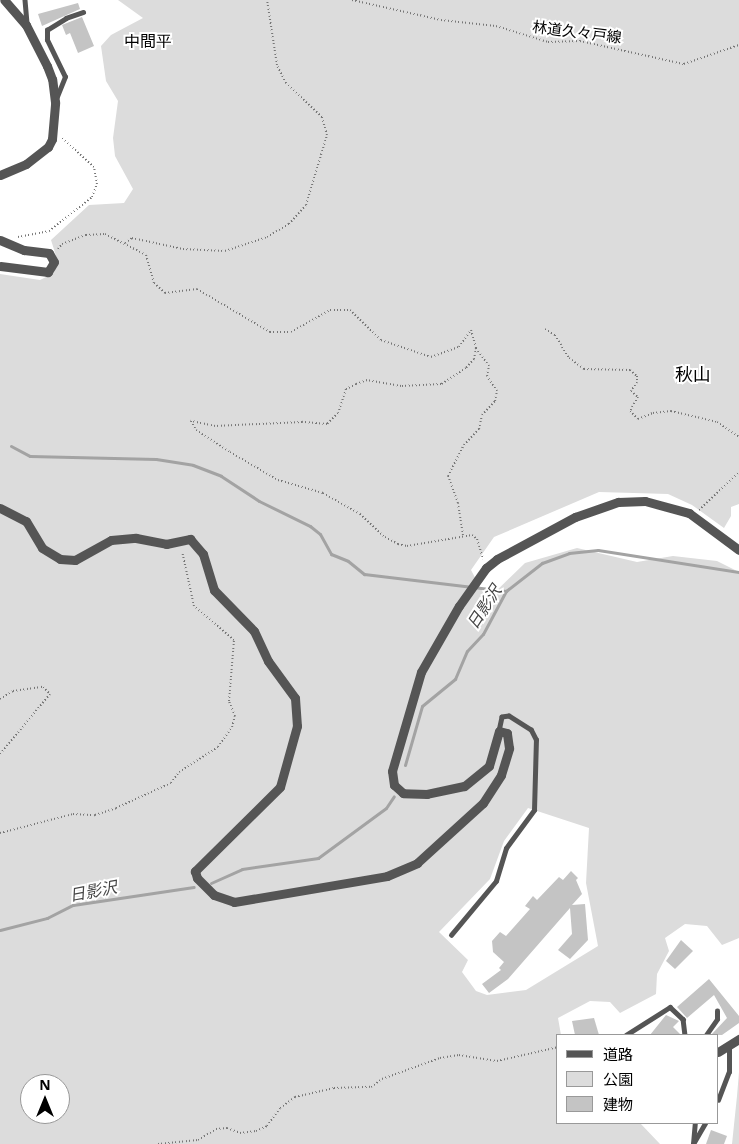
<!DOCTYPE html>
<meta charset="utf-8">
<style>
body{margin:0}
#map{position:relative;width:739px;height:1144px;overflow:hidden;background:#fff;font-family:"Noto Sans","Noto Sans JP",sans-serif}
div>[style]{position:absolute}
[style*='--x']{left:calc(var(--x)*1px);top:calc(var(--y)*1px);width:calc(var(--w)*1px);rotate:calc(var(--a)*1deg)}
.green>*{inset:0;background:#dcdcdc}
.stream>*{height:3px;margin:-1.5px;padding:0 1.5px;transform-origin:1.5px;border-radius:1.5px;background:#a3a3a3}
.building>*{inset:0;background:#c4c4c4}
.path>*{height:2px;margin-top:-1px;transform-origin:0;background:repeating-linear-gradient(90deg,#777 0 1px,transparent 0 3.5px)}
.lane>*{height:4.5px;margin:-2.25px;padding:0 2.25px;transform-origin:2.25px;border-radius:2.25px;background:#555}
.street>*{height:9px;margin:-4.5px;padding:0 4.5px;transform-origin:4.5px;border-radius:4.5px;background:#555}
span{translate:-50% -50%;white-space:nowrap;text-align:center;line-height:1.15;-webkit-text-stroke:4px #fff;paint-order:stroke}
.street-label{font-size:15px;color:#000}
.neighbourhood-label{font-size:16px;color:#000}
.water-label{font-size:16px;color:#444;font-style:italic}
.quarter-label{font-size:18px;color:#000}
.legend{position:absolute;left:556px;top:1034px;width:162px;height:90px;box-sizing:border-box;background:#fff;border:1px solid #999;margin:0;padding:6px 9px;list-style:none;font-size:15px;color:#000}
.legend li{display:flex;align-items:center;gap:10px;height:25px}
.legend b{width:25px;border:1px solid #999}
.north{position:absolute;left:20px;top:1074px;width:50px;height:50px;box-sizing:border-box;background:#fff;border:1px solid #999;border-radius:50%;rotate:0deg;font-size:14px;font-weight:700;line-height:20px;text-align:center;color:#000}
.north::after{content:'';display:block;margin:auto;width:18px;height:22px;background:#000;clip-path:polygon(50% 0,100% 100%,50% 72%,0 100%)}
</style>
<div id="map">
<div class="green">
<div style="clip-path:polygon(evenodd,118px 0,739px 0,739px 504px,731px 507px,731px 516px,724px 528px,692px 505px,668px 494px,599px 492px,494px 537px,471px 570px,487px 600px,525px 563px,577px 548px,637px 562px,673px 556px,717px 561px,739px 572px,739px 938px,722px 945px,707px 926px,685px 924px,665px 938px,669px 951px,657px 974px,656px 994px,620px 1013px,610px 1002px,590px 1001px,558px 1018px,561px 1035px,558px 1035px,558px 1123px,640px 1123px,660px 1144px,0 1144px,0 274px,40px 280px,54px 273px,57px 259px,51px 240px,89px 205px,124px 203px,133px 189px,115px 156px,113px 138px,118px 101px,106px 81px,101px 46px,111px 35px,143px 18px,118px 0,528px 808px,589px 828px,586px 883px,598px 946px,526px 990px,487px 995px,476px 991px,462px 972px,468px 960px,439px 932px,490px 879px,504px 841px,528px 808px,118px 0,30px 1084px,60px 1084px,60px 1114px,30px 1114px,30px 1084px)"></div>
<div style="clip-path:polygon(739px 1072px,739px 1144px,732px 1144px,737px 1096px)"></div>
</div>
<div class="stream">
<div style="--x:11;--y:446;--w:21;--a:28"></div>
<div style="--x:30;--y:456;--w:126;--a:1.4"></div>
<div style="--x:156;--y:459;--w:37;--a:9"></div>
<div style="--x:193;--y:465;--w:30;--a:21"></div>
<div style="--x:221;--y:476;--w:45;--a:33.3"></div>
<div style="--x:259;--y:501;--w:57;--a:26.1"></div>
<div style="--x:310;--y:526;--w:13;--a:39"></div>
<div style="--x:320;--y:534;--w:23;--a:61"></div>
<div style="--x:331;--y:554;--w:18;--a:22"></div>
<div style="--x:348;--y:561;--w:21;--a:39"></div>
<div style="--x:364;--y:574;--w:143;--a:6.8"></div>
<div style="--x:405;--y:765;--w:61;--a:-73.9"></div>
<div style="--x:422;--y:706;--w:43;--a:-39.3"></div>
<div style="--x:455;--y:679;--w:30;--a:-67"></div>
<div style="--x:467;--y:651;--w:23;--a:-47"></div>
<div style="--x:483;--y:634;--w:49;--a:-61.9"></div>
<div style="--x:506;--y:591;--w:46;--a:-37.9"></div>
<div style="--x:542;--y:563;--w:29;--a:-20"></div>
<div style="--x:569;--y:553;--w:29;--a:-6"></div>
<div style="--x:598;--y:550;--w:143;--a:8.9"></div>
<div style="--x:211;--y:883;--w:34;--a:-24"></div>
<div style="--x:242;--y:869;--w:77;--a:-8.2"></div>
<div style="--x:318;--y:858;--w:84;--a:-36.3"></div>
<div style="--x:386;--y:808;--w:14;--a:-56"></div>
<div style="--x:0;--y:930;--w:49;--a:-14.3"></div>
<div style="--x:47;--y:918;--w:29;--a:-27"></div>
<div style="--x:73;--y:905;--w:122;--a:-8.5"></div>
</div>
<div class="building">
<div style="clip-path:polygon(78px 3px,80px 9px,42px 26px,38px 14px)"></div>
<div style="clip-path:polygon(82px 17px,94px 46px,78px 53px,70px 33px,66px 35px,62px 25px)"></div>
<div style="clip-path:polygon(571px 871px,578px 878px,576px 880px,582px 894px,572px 905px,585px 904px,588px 940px,570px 959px,558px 950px,572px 934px,570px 908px,508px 979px,489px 993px,482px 984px,501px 970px,499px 968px,504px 962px,493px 952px,492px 941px,500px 932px,506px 936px,530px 909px,525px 906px,533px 896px,537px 900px,559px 877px,563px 880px)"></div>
<div style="clip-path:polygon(681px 940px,693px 951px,675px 969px,666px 961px)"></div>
<div style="clip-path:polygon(709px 979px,739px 1016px,739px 1023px,722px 1035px,711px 1035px,727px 1018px,714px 995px,687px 1018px,677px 1007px)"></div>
<div style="clip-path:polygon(666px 1015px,679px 1021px,673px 1027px,681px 1035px,650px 1035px)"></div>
<div style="clip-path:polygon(594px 1018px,599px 1035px,575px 1035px,572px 1021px)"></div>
<div style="clip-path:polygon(711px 1130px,727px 1136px,724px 1144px,706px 1144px)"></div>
</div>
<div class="path">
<div style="--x:352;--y:0;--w:91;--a:12.7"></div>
<div style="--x:441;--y:20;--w:55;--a:6.2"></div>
<div style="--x:496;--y:26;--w:54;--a:17.1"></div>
<div style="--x:548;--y:42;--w:32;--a:-2"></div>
<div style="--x:580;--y:41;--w:107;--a:12.5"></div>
<div style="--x:684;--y:64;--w:58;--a:-19.1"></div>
<div style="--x:18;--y:237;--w:32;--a:-11"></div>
<div style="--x:49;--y:231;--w:55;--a:-38.3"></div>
<div style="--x:92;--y:197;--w:14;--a:-69"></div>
<div style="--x:97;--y:184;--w:17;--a:-100"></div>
<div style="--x:94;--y:167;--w:43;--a:-137.8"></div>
<div style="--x:125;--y:243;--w:9;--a:-36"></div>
<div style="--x:132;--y:238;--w:52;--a:12.2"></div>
<div style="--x:183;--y:249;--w:42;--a:2.7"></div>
<div style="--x:225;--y:251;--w:44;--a:-18.4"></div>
<div style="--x:267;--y:237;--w:26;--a:-31"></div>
<div style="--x:289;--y:224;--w:25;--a:-48"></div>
<div style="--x:306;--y:205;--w:73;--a:-73.3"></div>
<div style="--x:327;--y:135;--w:19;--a:-106"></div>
<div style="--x:322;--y:117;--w:50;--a:-136.6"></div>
<div style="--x:286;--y:83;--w:20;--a:-117"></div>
<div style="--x:277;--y:65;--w:66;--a:-98.7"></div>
<div style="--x:58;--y:249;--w:6;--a:-51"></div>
<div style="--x:62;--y:244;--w:26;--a:-21"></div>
<div style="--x:86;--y:235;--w:19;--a:-3"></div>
<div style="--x:105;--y:234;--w:46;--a:27.1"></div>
<div style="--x:146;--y:255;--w:29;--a:74"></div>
<div style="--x:154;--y:283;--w:15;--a:42"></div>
<div style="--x:165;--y:293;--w:32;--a:-7"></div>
<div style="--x:197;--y:289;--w:85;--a:30.5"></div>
<div style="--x:270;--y:332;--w:21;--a:0"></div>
<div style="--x:291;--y:332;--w:45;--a:-29.4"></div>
<div style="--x:330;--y:310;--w:20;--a:0"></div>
<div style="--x:350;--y:310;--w:43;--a:44.1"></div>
<div style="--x:381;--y:340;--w:53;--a:18.8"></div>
<div style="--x:431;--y:357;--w:30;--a:-20"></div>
<div style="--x:459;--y:347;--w:21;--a:-55"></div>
<div style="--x:471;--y:330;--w:19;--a:74"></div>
<div style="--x:476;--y:348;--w:11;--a:100"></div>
<div style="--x:474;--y:359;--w:12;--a:132"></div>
<div style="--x:466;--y:368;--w:30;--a:147"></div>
<div style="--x:441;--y:384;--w:40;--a:177.1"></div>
<div style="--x:401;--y:386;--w:35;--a:-170"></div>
<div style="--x:367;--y:380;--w:12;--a:160"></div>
<div style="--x:356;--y:384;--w:11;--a:153"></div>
<div style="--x:346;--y:389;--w:25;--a:108"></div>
<div style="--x:338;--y:413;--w:16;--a:135"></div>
<div style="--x:327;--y:424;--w:25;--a:-175"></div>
<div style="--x:302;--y:422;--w:87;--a:177.4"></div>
<div style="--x:215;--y:426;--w:25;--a:-168"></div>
<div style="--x:191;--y:421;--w:10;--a:61"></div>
<div style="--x:196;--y:430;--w:40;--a:32.9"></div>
<div style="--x:230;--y:452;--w:56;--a:30.3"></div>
<div style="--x:278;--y:480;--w:47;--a:16.1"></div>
<div style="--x:323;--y:493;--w:43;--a:29.6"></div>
<div style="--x:360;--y:514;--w:34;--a:43"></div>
<div style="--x:385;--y:537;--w:15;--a:28"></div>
<div style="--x:398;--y:544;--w:9;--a:13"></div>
<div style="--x:407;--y:546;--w:66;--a:-9.6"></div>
<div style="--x:472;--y:535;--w:6;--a:39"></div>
<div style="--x:477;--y:539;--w:21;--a:73"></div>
<div style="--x:545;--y:329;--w:12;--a:31"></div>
<div style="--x:555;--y:335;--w:27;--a:59"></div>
<div style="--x:569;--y:358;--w:19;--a:36"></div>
<div style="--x:584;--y:369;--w:46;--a:1.2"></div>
<div style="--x:630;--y:370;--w:9;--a:41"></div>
<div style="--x:637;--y:376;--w:6;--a:90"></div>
<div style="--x:637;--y:382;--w:11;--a:124"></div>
<div style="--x:631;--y:391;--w:9;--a:41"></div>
<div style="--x:638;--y:397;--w:16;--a:120"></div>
<div style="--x:630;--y:411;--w:11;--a:45"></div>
<div style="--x:638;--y:419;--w:16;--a:-22"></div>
<div style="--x:653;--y:413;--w:18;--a:-6"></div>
<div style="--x:671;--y:411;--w:47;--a:13.4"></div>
<div style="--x:717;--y:422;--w:27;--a:34"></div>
<div style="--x:699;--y:510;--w:55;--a:-43.5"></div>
<div style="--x:463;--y:535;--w:32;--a:-99"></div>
<div style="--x:458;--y:503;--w:29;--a:-110"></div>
<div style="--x:448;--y:476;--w:35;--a:-63"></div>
<div style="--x:464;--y:445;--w:22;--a:-47"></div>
<div style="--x:479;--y:429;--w:14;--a:-78"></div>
<div style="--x:482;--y:415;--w:19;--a:-47"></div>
<div style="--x:495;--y:401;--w:10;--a:-79"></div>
<div style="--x:497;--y:391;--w:18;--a:-124"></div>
<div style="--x:487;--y:376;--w:10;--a:-79"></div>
<div style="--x:489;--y:366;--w:22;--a:-126"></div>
<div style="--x:0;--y:699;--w:15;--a:-32"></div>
<div style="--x:13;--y:691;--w:30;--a:-8"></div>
<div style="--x:43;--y:687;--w:10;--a:45"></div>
<div style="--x:50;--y:694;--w:78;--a:129.8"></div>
<div style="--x:0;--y:833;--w:75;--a:-14.6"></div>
<div style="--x:73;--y:814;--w:22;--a:3"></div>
<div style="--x:95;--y:815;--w:22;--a:-18"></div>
<div style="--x:116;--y:808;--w:60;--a:-24.4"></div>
<div style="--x:171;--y:783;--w:14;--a:-54"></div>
<div style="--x:179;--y:772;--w:46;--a:-32.7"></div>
<div style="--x:218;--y:747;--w:24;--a:-55"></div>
<div style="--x:232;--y:727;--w:11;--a:-75"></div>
<div style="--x:235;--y:716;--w:16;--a:-112"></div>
<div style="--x:229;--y:701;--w:61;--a:-85.3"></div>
<div style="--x:234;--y:640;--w:52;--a:-139.6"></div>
<div style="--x:194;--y:606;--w:56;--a:-102.3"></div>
<div style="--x:158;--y:1144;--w:40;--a:-5.7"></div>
<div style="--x:198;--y:1140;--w:21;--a:-31"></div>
<div style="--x:216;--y:1129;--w:11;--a:-5"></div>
<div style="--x:227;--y:1128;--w:14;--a:21"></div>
<div style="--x:240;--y:1133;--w:16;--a:-7"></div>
<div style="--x:256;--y:1131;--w:12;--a:-24"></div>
<div style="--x:267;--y:1126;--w:22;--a:-54"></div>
<div style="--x:280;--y:1108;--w:19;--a:-36"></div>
<div style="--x:295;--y:1097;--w:40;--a:-13"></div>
<div style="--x:334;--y:1088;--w:37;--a:-2"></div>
<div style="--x:371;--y:1087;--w:14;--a:-36"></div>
<div style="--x:382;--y:1079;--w:62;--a:-19.9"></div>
<div style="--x:440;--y:1058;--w:19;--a:-9"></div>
<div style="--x:459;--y:1055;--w:38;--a:9"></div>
<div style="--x:497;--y:1061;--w:63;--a:-12.9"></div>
</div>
<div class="lane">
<div style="--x:25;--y:0;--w:24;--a:85"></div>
<div style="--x:56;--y:99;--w:24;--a:-68"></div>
<div style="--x:65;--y:77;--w:41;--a:-115.9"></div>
<div style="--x:47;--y:40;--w:10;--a:-90"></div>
<div style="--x:47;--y:30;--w:22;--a:-32"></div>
<div style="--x:66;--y:18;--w:18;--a:-19"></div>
<div style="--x:451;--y:935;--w:70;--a:-50.2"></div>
<div style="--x:496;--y:881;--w:34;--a:-73"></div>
<div style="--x:506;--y:848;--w:47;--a:-53.6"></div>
<div style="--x:534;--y:810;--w:70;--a:-88.4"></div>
<div style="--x:536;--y:740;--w:11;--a:-117"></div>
<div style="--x:531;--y:730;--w:26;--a:-148"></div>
<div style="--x:509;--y:716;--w:7;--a:172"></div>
<div style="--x:502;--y:717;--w:14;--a:102"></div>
<div style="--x:626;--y:1035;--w:52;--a:-32.5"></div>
<div style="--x:670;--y:1007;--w:18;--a:43"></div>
<div style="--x:683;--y:1019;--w:16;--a:83"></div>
<div style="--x:706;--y:1035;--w:19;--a:-55"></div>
<div style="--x:717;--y:1019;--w:8;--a:-90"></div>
<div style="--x:718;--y:1100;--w:30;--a:-69"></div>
<div style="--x:729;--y:1072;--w:26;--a:-90"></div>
<div style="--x:693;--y:1144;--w:24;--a:-60"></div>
<div style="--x:693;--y:1144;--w:21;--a:-85"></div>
</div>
<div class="street">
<div style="--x:0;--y:175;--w:28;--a:-23"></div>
<div style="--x:26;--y:164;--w:28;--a:-38"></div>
<div style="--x:48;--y:147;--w:9;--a:-63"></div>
<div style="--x:52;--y:139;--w:37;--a:-85"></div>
<div style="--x:55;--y:102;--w:23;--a:-97"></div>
<div style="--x:52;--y:79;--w:14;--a:-111"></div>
<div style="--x:47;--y:66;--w:46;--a:-117.1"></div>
<div style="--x:26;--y:25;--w:33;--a:-131"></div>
<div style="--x:0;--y:240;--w:26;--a:23"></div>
<div style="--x:24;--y:250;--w:25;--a:7"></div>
<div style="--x:49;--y:253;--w:10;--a:61"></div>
<div style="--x:54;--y:262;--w:12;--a:121"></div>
<div style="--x:48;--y:272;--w:48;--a:-172.9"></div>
<div style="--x:0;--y:508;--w:29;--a:27"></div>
<div style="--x:26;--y:521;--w:31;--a:59"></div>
<div style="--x:42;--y:548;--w:21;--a:31"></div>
<div style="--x:60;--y:559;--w:15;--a:4"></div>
<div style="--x:75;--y:560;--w:41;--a:-29.1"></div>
<div style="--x:111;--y:540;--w:25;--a:-5"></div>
<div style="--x:136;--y:538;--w:31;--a:11"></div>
<div style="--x:166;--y:544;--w:25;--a:-12"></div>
<div style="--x:190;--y:539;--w:20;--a:49"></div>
<div style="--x:203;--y:554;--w:38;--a:73"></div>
<div style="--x:214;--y:590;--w:57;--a:45.7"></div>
<div style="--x:254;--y:631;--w:33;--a:65"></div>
<div style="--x:268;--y:661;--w:46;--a:53.9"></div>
<div style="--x:295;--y:698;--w:28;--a:86"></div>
<div style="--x:297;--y:726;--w:63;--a:105.6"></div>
<div style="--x:280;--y:787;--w:120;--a:135.3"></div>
<div style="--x:195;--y:871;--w:7;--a:74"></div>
<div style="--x:197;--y:878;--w:24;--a:45"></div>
<div style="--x:214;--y:895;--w:21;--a:19"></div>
<div style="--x:234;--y:902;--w:155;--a:-9.6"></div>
<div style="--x:387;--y:876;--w:33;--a:-23"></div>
<div style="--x:417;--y:863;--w:89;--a:-42.3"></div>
<div style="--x:483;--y:803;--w:33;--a:-57"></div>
<div style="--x:501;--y:775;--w:28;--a:-73"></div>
<div style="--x:509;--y:748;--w:15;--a:-98"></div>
<div style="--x:507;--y:733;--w:8;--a:-166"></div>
<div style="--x:499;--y:731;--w:36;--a:106"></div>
<div style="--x:489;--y:766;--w:32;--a:141"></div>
<div style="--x:464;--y:786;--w:38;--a:168"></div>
<div style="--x:427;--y:794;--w:24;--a:-178"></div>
<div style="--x:403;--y:793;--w:12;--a:-138"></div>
<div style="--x:394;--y:785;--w:14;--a:-98"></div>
<div style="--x:392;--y:771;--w:103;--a:-73.7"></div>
<div style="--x:421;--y:672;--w:76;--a:-60.1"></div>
<div style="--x:459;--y:606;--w:47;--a:-54.6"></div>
<div style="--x:486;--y:568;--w:14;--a:-39"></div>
<div style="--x:497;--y:559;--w:89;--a:-28.3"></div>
<div style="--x:575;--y:517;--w:46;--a:-19.2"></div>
<div style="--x:618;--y:502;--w:27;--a:-2"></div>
<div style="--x:645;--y:501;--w:46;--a:15.3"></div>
<div style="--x:689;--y:513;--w:62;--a:36.5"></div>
<div style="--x:718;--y:1052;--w:25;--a:-32"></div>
</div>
<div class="street-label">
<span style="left:577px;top:32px;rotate:7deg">林道久々戸線</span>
</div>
<div class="neighbourhood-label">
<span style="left:148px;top:41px">中間平</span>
</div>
<div class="water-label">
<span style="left:484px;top:607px;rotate:-57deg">日影沢</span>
<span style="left:93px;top:891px;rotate:-11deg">日影沢</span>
</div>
<div class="quarter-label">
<span style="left:693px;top:374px">秋山</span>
</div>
<ul class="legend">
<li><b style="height:6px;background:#555"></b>道路</li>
<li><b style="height:14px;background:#dcdcdc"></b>公園</li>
<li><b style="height:14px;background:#c4c4c4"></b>建物</li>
</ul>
<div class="north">N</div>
</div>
